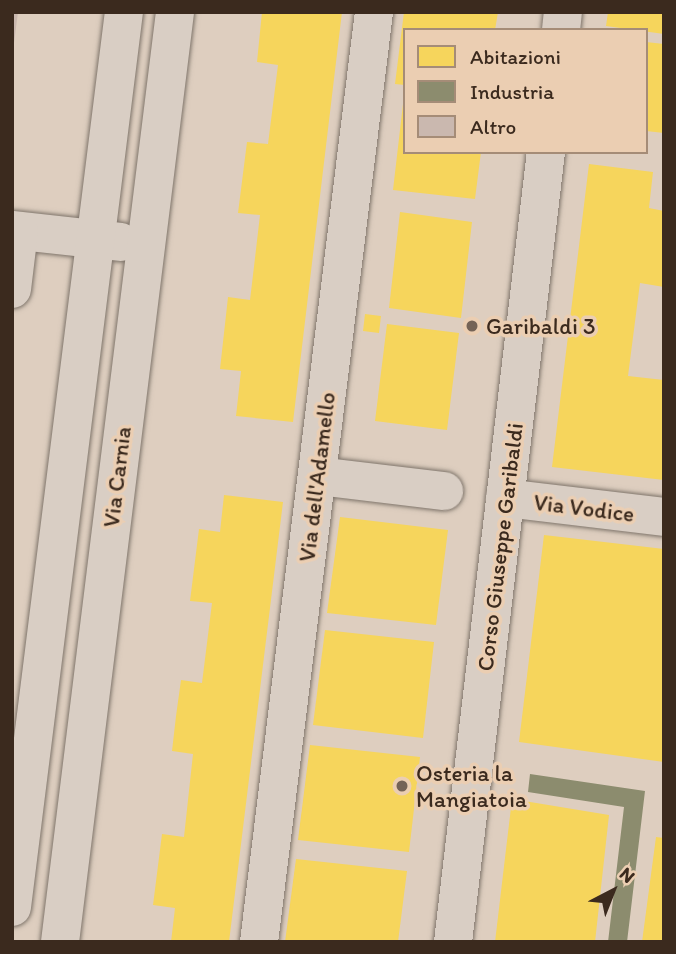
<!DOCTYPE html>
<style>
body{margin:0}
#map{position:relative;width:676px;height:954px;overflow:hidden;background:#decebf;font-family:Itim,sans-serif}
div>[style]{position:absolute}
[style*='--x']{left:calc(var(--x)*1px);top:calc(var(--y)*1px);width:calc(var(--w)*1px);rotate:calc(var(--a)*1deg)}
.homes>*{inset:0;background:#f6d55c}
.industry>*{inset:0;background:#8c8c6e}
.building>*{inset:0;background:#cab8af}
.roads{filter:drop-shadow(0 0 2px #7f756b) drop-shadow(0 0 2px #7f756b)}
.minor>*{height:38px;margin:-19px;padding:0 19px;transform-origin:19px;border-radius:19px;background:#d9cec4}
.dots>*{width:19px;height:19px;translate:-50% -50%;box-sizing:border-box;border:4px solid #ebceb2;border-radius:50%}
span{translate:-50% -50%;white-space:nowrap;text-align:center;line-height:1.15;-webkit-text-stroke:7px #ebceb2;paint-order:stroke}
.poi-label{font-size:23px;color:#3b2a1e}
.left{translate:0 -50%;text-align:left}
.street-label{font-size:23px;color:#3b2a1e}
.frame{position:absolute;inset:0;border:14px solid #3b2a1e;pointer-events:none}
.legend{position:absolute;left:403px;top:28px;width:245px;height:126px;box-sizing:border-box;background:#ebceb2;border:2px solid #a58c77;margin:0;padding:9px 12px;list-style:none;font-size:21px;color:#3b2a1e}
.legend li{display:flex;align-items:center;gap:14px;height:35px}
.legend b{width:35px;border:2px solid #a58c77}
.north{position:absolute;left:578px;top:856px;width:70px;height:70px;-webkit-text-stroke:5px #ebceb2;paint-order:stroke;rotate:42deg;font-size:19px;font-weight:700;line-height:28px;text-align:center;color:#3b2a1e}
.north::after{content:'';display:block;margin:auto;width:24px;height:32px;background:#3b2a1e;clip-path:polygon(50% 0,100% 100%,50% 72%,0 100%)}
</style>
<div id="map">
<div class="homes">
<div style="clip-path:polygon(262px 12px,342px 12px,293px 422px,236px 416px,241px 371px,220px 369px,228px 297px,250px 300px,255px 258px,260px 215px,238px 213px,247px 142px,268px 144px,278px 65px,257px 62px)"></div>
<div style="clip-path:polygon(404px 12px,498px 12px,495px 30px,405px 30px,405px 85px,395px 84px)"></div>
<div style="clip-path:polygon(608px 12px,664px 12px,664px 34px,606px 26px)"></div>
<div style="clip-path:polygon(646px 42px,664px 44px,664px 133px,646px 131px)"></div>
<div style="clip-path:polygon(403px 104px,405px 152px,481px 152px,475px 199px,393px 190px)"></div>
<div style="clip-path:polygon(589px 164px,653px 172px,649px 208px,664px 211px,664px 287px,640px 283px,628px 376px,664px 380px,664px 480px,552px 467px)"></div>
<div style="clip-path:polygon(400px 212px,472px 222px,461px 318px,389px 308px)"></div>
<div style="clip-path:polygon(365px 314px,381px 316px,379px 333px,363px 331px)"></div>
<div style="clip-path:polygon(387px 324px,459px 333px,447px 430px,375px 421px)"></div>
<div style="clip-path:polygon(224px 495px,283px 502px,229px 942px,171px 942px,175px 908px,153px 905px,162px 834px,184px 837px,193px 754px,172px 751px,176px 716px,181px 680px,202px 683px,212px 603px,190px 601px,199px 529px,220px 532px)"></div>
<div style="clip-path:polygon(340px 517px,448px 530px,436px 625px,327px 613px)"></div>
<div style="clip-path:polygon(544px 535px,664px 549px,664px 762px,519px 742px)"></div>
<div style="clip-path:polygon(325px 630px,434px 642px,423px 738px,313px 725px)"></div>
<div style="clip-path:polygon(310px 745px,420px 757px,409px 852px,298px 840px)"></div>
<div style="clip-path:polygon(512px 799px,609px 815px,595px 942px,495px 942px)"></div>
<div style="clip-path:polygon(656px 837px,664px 838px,664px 942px,642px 942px)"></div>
<div style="clip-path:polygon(296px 859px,407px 871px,398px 942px,285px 942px)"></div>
</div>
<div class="industry">
<div style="clip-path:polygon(530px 774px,645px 791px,627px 942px,608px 942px,624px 807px,528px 792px)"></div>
</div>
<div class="building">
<div style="clip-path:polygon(12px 12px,18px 12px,14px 43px,12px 43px)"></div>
</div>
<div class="roads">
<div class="minor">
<div style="--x:561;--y:30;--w:18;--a:-84"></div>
<div style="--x:12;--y:230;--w:109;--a:6.3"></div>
<div style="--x:12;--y:289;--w:58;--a:-83.1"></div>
<div style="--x:318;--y:476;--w:127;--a:6.8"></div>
<div style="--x:505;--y:498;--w:160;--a:6.8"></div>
<div style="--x:12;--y:907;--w:902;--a:-82.87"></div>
<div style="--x:60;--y:942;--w:937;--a:-82.95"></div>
<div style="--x:259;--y:942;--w:937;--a:-82.95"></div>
<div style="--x:453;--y:942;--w:795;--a:-83.29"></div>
</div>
</div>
<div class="dots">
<div style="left:472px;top:326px;background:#746356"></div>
<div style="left:402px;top:786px;background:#746356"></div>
</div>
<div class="poi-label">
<span class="left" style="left:486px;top:326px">Garibaldi 3</span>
<span class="left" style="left:416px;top:786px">Osteria la<br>Mangiatoia</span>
</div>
<div class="street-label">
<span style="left:117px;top:477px;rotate:-83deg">Via Carnia</span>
<span style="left:317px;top:477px;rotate:-83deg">Via dell'Adamello</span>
<span style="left:584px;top:508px;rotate:7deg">Via Vodice</span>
<span style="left:500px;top:547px;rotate:-83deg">Corso Giuseppe Garibaldi</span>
</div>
<div class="frame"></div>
<ul class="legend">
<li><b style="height:19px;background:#f6d55c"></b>Abitazioni</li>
<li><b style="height:19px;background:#8c8c6e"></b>Industria</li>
<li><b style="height:19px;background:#cab8af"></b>Altro</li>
</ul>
<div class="north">N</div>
</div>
